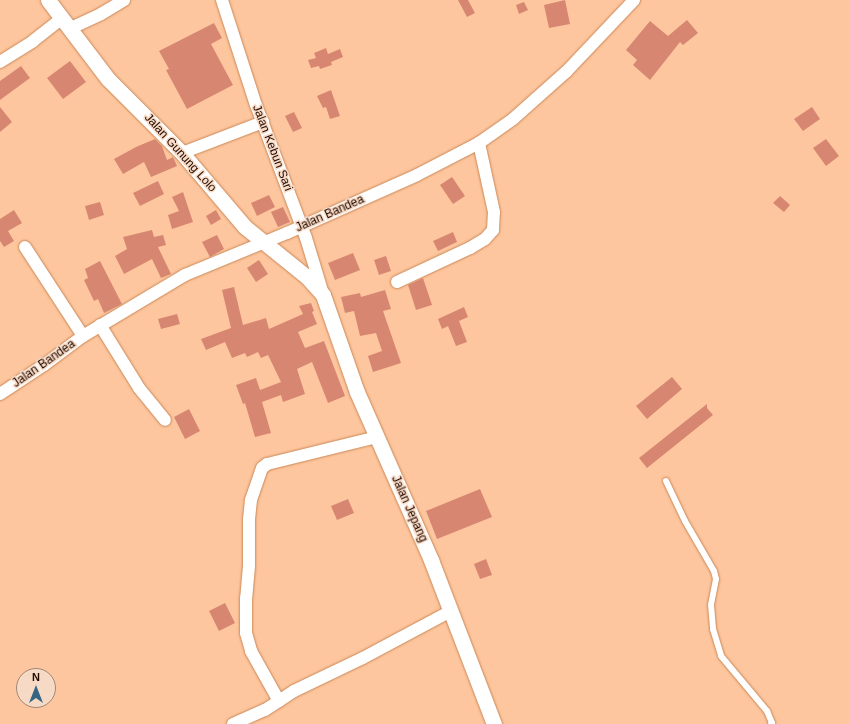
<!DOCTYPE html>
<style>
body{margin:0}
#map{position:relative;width:849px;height:724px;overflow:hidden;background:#fec69e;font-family:Arial,sans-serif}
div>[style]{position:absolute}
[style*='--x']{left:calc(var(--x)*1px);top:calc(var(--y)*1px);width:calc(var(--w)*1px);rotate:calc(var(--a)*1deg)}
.building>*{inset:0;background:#d78771}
.roads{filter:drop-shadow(0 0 1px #ca8857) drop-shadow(0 0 1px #ca8857)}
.service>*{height:6px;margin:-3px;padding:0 3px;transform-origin:3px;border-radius:3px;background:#fff}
.minor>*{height:12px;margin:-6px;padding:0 6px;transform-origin:6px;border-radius:6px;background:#fff}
.tertiary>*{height:15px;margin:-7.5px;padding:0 7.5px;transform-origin:7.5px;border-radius:7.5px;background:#fff}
span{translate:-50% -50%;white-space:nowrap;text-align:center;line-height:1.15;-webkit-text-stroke:3px #f6dac6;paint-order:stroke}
.street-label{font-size:12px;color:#230b00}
.north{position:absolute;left:16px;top:668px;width:40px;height:40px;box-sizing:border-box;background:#f6dac6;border:1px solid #a28777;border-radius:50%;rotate:0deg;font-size:11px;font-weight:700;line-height:16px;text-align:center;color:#230b00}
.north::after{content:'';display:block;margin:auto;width:14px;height:18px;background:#346684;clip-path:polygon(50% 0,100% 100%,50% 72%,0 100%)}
</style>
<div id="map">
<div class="building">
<div style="clip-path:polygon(458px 0,468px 0,475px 13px,467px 17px)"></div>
<div style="clip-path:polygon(565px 0,570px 24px,549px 28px,544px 5px)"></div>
<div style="clip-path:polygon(524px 2px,528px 10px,519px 14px,516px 5px)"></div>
<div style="clip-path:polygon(687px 20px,698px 33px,683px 45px,680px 42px,650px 80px,633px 65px,637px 60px,626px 50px,650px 21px,668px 36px)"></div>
<div style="clip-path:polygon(214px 23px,222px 38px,211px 44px,233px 85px,187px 109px,166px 70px,169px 69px,159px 51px)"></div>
<div style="clip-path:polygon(326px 48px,328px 54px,340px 49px,343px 57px,331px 62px,332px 65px,320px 69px,319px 66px,311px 68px,308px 60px,316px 58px,314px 53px)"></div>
<div style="clip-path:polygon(70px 61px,86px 82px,63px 99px,47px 78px)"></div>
<div style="clip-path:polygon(21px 66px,30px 78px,0 100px,0 81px)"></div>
<div style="clip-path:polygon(331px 90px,340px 116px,330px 119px,326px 107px,323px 108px,317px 96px)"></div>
<div style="clip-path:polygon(0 107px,12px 122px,0 132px)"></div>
<div style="clip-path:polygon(812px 107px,820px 119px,803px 131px,794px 119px)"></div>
<div style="clip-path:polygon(294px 112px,302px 128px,293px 132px,285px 116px)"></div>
<div style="clip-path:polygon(155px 139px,162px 146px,167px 160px,173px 157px,177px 166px,151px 177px,144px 162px,123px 174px,114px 159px,136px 147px)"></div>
<div style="clip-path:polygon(826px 139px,839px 156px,826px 166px,813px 148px)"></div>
<div style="clip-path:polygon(452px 177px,465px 196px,453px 204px,440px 185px)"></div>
<div style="clip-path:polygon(158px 181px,164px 194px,140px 206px,133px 193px)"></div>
<div style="clip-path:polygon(183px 192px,193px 222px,172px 229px,168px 215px,179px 211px,172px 197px)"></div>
<div style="clip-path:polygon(269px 195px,275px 207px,257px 216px,251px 203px)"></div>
<div style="clip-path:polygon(780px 196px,790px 205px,784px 212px,773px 203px)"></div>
<div style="clip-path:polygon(100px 202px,104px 215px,89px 220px,85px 206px)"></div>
<div style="clip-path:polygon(283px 207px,290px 222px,278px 227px,271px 212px)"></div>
<div style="clip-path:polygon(14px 210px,22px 223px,8px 231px,14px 241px,4px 247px,0 241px,0 219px)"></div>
<div style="clip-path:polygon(216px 210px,221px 219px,211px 225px,206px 216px)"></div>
<div style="clip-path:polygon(152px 230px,154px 237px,163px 235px,166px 245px,158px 247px,171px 274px,161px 278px,152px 259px,124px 274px,115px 256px,127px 249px,123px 237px)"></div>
<div style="clip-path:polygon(453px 232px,457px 242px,438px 251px,433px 241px)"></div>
<div style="clip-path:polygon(217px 235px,224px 249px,210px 257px,202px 242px)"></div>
<div style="clip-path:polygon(353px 253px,360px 270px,335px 280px,328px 263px)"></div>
<div style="clip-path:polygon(386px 256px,391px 271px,379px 275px,374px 260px)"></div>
<div style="clip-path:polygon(259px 260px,268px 274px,256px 282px,247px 268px)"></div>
<div style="clip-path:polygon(100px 261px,122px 304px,104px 313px,98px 299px,94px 301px,84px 280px,88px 278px,85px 269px)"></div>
<div style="clip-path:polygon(423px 278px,432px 305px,416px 310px,408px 285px)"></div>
<div style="clip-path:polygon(234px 287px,243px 325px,266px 318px,269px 329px,303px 314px,299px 306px,311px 303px,314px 311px,312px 312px,317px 324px,298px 332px,305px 348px,324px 341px,345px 396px,328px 403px,312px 362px,297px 369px,305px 394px,283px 402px,281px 395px,262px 402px,271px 433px,255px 437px,245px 403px,243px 404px,236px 385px,256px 378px,260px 390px,281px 382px,268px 355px,261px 358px,258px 352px,247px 357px,245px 353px,232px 358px,225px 342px,206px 350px,201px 339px,231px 328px,222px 290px)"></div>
<div style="clip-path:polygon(385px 290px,391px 309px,383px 311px,401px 363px,373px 372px,368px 356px,382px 351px,376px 333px,360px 336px,354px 311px,345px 313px,341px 297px,360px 293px,361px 297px)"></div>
<div style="clip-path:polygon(464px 307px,468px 317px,459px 321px,467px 342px,456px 346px,448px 326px,442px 329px,438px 319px)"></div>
<div style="clip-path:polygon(177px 314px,180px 324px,161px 329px,158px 319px)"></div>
<div style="clip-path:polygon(672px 377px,682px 389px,647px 419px,636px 406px)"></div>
<div style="clip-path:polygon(707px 404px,707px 408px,713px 415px,647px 468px,639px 458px)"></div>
<div style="clip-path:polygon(189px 409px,200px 431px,185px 439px,174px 417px)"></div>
<div style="clip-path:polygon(480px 489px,492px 517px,437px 539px,426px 511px)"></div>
<div style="clip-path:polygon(348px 499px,354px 513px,337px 520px,331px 506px)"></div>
<div style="clip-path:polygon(486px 559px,492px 575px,480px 579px,474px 564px)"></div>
<div style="clip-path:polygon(225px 603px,235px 623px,219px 631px,209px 611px)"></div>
</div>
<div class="roads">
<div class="service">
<div style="--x:666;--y:481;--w:44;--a:64.6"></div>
<div style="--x:685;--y:521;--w:58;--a:59.9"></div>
<div style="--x:714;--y:571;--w:8;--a:76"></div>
<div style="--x:716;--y:579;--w:26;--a:101"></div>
<div style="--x:711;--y:605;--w:24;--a:85"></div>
<div style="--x:713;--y:629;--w:28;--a:73"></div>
<div style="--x:721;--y:656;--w:72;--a:50.1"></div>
<div style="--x:767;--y:711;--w:13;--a:67"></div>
<div style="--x:772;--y:723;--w:1;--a:135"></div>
</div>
<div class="minor">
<div style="--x:222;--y:0;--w:110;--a:72.1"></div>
<div style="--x:256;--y:105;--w:142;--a:69.4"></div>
<div style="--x:306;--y:238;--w:59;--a:73.1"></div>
<div style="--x:69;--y:29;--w:35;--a:-25"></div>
<div style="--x:101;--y:14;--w:27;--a:-31"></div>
<div style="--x:0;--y:62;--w:39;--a:-32"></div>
<div style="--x:33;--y:41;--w:36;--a:-38"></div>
<div style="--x:182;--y:153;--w:87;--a:-20.9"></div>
<div style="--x:25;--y:247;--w:106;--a:56.9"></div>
<div style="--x:397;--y:282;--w:81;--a:-25"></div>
<div style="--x:470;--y:248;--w:17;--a:-31"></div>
<div style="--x:485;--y:239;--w:12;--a:-48"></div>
<div style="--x:493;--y:230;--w:18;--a:-87"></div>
<div style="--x:494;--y:212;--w:71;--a:-102.3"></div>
<div style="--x:100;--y:325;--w:74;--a:58.2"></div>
<div style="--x:139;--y:388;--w:41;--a:50.9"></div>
<div style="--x:0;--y:394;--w:53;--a:-33.4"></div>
<div style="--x:44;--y:365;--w:49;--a:-36.6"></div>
<div style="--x:83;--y:336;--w:119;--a:-30.9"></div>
<div style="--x:185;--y:275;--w:110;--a:-22.4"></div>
<div style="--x:287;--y:233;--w:142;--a:-24"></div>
<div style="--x:417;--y:175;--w:70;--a:-27.3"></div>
<div style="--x:479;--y:143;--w:42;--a:-35.2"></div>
<div style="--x:513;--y:119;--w:71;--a:-41.6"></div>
<div style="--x:566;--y:72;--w:99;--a:-46.6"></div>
<div style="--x:377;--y:437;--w:113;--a:166.2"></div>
<div style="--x:267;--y:464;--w:6;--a:141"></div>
<div style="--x:262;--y:468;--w:34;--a:109"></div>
<div style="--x:251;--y:500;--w:20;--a:96"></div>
<div style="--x:249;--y:520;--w:46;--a:90"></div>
<div style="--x:249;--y:566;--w:32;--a:95"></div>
<div style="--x:246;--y:598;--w:35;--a:90"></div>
<div style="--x:246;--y:633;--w:19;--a:74"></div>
<div style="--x:251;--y:651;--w:57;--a:60.8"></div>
<div style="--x:279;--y:701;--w:18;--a:-34"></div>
<div style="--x:294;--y:691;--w:76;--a:-25.6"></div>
<div style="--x:363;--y:658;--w:100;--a:-28.1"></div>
<div style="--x:233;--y:724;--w:35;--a:-24"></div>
<div style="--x:265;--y:710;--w:17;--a:-33"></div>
</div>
<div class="tertiary">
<div style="--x:48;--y:0;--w:99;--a:52.8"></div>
<div style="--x:108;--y:79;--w:105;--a:45"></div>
<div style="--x:182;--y:153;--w:97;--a:49.6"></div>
<div style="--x:245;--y:227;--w:80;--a:38.9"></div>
<div style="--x:307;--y:277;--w:24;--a:48"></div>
<div style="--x:323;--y:295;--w:103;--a:70.7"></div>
<div style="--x:357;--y:392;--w:184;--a:66.2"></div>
<div style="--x:431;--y:560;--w:176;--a:69"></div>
</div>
</div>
<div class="street-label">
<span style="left:272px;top:148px;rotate:69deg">Jalan Kebun Sari</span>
<span style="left:180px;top:153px;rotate:48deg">Jalan Gunung Lolo</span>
<span style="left:330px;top:214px;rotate:-24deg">Jalan Bandea</span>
<span style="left:44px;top:364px;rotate:-35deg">Jalan Bandea</span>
<span style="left:409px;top:509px;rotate:66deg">Jalan Jepang</span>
</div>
<div class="north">N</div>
</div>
